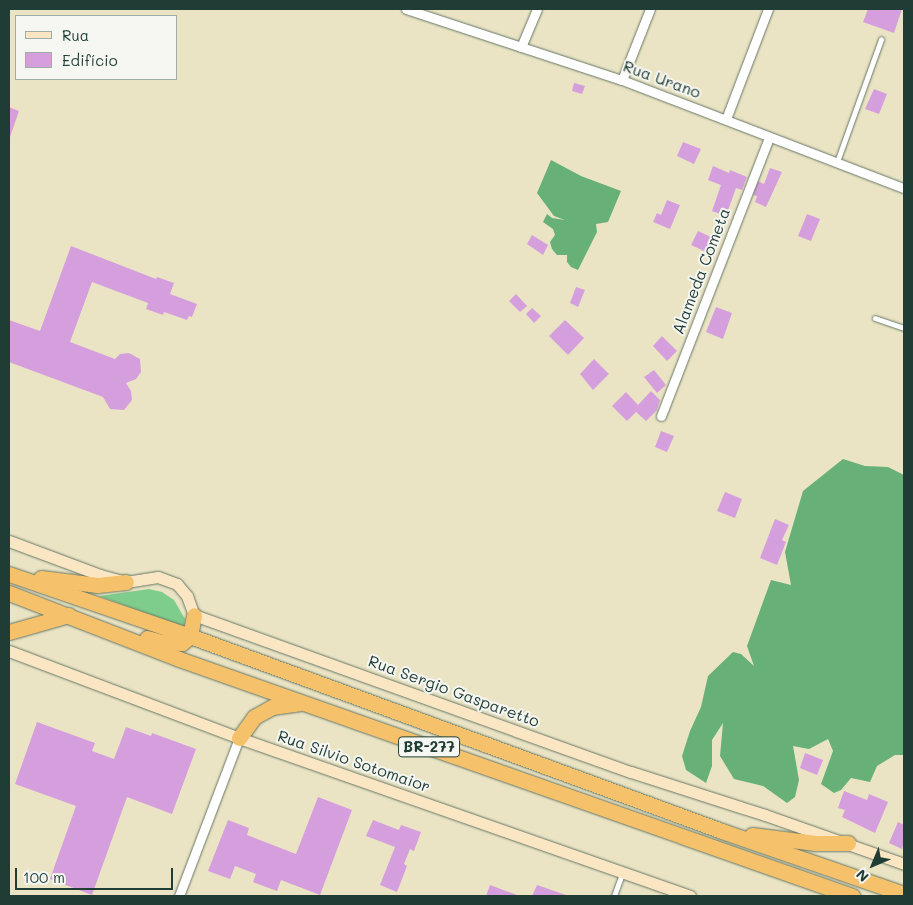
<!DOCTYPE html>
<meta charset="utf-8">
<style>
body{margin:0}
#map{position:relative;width:913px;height:905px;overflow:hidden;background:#eae4c4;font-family:Mali,sans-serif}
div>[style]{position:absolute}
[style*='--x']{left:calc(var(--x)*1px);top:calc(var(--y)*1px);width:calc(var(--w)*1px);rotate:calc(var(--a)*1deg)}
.green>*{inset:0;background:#7fcd8c}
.forest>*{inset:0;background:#67b078}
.building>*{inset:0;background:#d59fde}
.roads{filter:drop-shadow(0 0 1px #676) drop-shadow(0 0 1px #676)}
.lane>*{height:4.5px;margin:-2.25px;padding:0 2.25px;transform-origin:2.25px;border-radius:2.25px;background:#fff}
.street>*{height:9px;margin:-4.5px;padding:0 4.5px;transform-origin:4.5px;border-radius:4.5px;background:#fff}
.secondary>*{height:11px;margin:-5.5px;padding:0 5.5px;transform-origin:5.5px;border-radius:5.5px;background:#fbe6c4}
.highway>*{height:15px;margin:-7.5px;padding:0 7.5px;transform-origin:7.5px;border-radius:7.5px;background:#f5c16b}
span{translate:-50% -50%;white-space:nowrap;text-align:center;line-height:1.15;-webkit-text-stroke:4px #f6f6f2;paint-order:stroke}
.shield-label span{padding:1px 4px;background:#f6f6f2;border:1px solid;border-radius:4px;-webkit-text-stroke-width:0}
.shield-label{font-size:15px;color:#1f3d34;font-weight:700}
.street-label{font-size:16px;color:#1f3d34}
.frame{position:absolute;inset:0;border:10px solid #1f3d34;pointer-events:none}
.legend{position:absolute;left:15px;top:15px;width:162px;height:65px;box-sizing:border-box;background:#f6f6f2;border:1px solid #a0aca6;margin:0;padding:6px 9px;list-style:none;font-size:15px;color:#1f3d34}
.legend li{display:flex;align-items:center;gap:10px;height:25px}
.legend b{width:25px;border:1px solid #a0aca6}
.north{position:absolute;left:848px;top:840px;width:50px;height:50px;-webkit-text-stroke:4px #f6f6f2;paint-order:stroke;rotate:225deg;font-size:14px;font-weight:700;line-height:20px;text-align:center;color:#1f3d34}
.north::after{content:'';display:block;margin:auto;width:18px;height:22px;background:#1f3d34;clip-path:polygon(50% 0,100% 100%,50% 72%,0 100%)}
.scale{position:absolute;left:15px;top:868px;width:158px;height:22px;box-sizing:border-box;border:2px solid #1f3d34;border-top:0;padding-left:6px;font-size:15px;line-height:18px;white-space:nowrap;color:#1f3d34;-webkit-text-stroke:4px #f6f6f2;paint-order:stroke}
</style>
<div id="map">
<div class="green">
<div style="clip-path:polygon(149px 589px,162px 592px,174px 600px,185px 619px,184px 627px,99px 596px)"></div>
</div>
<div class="forest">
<div style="clip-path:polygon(551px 160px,581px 176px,621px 191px,608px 222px,596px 224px,597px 232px,578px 270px,571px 267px,567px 262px,567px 255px,557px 255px,552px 249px,550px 242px,555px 235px,553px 229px,543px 222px,547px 214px,552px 218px,565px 220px,554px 216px,537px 193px)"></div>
<div style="clip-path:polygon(843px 459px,865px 466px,888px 467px,904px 475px,904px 755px,895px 755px,877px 766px,870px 782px,851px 778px,841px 790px,834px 793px,821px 784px,833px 751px,828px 739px,809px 749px,793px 746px,799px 780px,795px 797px,787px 803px,763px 786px,734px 779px,720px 756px,723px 723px,712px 740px,712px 766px,706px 783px,686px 770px,682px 756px,690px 731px,701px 707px,708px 676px,733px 652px,741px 654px,754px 666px,747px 646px,771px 580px,791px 585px,785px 552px,803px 491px)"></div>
</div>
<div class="building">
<div style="clip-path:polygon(868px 9px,902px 9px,894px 33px,863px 22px)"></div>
<div style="clip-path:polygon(574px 83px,585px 86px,582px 94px,572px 91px)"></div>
<div style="clip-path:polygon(874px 89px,887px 94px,879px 114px,865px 109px)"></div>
<div style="clip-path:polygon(9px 107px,19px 111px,10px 137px,9px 137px)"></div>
<div style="clip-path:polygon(683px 142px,701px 149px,694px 164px,677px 156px)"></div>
<div style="clip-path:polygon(713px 166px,729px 173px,730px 170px,747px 177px,742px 190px,736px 188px,726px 216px,712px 211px,721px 185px,708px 180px)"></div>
<div style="clip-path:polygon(770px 168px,782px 172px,766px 207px,755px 202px,757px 196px,753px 195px,758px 181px,764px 184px)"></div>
<div style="clip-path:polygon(667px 200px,680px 205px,670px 229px,653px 222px,657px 213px,661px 215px)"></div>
<div style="clip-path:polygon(807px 214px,820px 219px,811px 241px,798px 236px)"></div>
<div style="clip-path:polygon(698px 231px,713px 238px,706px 252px,691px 245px)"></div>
<div style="clip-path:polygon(532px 235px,548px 245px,543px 255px,527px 244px)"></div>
<div style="clip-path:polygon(71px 246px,156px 279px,157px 277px,174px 283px,170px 294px,197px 304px,192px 317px,189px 316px,187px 320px,164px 312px,163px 315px,146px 309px,148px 303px,92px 282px,70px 342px,115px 359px,120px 354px,129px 353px,140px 359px,141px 372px,136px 379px,126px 383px,131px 391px,132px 400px,124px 410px,110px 409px,103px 397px,9px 362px,9px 320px,40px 331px)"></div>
<div style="clip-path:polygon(576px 287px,585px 290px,578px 307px,570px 303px)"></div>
<div style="clip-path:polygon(516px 294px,527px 306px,520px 312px,509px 301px)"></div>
<div style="clip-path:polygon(716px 307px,732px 313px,723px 339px,706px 332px)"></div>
<div style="clip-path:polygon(532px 308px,541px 316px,534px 323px,526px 314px)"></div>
<div style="clip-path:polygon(565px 320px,584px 338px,568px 355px,549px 336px)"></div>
<div style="clip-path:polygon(662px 336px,677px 351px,667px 361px,653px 346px)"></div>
<div style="clip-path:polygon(594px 359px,609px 374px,593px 390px,580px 374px)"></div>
<div style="clip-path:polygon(654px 370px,666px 385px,657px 393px,644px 377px)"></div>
<div style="clip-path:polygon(651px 391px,660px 400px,657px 410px,646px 421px,636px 412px,627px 421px,612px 406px,626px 392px,638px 405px)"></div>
<div style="clip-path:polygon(661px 431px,674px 436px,667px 452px,655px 447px)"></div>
<div style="clip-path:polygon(725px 492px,742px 499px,735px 518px,717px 511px)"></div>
<div style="clip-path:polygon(775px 519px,789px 525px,782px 540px,786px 542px,777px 565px,760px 558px)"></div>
<div style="clip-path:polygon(37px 722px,95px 743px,92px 751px,114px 759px,126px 727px,151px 736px,152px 733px,196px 749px,172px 814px,127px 797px,92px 895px,50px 879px,76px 806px,15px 784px)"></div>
<div style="clip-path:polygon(805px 753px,823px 760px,817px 775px,800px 768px)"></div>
<div style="clip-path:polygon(844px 791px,867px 800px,869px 794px,888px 802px,875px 833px,842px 817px,845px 810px,838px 808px)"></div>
<div style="clip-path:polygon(318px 797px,352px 810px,320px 895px,281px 880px,277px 891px,253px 882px,256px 874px,235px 866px,230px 879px,208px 871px,228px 820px,249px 828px,247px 835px,296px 854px)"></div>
<div style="clip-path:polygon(373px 820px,399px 830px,401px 825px,421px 832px,414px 851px,410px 849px,404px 864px,407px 866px,397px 892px,380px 885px,395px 847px,366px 836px)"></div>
<div style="clip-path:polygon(898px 822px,904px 825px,904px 842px,902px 849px,889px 843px)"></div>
<div style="clip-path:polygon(490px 885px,517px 895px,517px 896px,486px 896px)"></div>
<div style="clip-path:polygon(537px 885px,566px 895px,565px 896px,532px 896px)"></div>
</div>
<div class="roads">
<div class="lane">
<div style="--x:837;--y:162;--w:130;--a:-70.2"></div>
<div style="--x:875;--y:318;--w:31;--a:19"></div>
<div style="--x:614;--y:896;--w:23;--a:-70"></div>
</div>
<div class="street">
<div style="--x:406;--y:9;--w:227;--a:18.2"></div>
<div style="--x:622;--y:80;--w:302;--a:21"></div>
<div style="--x:521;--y:47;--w:41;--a:-67.2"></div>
<div style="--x:622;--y:80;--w:76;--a:-68.5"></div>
<div style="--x:726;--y:119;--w:118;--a:-69.1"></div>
<div style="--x:661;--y:416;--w:299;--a:-68.8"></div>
<div style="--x:179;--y:896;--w:169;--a:-69.2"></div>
</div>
<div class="secondary">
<div style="--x:9;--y:541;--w:97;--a:20.5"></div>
<div style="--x:100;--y:575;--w:27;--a:15"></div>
<div style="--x:126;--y:582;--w:32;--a:-9"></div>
<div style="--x:158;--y:577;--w:20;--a:20"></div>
<div style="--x:177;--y:584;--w:16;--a:50"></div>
<div style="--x:187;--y:596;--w:20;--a:70"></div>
<div style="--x:194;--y:615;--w:464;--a:19.8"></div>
<div style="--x:631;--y:772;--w:141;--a:17.8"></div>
<div style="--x:765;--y:815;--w:147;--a:19.4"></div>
<div style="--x:9;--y:651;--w:246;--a:20.7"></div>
<div style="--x:239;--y:738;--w:478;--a:19.3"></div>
</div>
<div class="highway">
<div style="--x:9;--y:574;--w:191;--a:18.9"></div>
<div style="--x:190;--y:636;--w:567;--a:20.13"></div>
<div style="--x:722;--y:831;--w:193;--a:19.1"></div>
<div style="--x:41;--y:578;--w:57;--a:7"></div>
<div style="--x:98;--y:585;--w:28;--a:-6"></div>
<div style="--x:9;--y:593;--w:182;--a:21.2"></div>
<div style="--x:179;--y:659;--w:714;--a:19.4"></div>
<div style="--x:9;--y:632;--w:62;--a:-15.8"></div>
<div style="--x:147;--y:638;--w:16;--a:15"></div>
<div style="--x:162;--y:642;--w:20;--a:3"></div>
<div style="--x:182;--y:643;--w:11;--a:-41"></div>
<div style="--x:190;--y:636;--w:21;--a:-79"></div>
<div style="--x:239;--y:738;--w:26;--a:-54"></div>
<div style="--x:254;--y:717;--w:21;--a:-29"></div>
<div style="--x:272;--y:707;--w:27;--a:-8"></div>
<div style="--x:752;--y:835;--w:64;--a:7.2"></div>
<div style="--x:815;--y:843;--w:33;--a:0"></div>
</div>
</div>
<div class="shield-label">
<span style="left:429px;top:747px">BR-277</span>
</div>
<div class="street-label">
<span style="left:662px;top:79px;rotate:20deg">Rua Urano</span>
<span style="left:701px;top:271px;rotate:-69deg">Alameda Cometa</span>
<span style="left:454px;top:691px;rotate:20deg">Rua Sergio Gasparetto</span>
<span style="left:354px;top:761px;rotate:19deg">Rua Silvio Sotomaior</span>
</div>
<div class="frame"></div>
<ul class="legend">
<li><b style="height:6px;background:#fbe6c4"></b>Rua</li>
<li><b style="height:14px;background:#d59fde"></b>Edifício</li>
</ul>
<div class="north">N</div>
<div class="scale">100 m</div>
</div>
